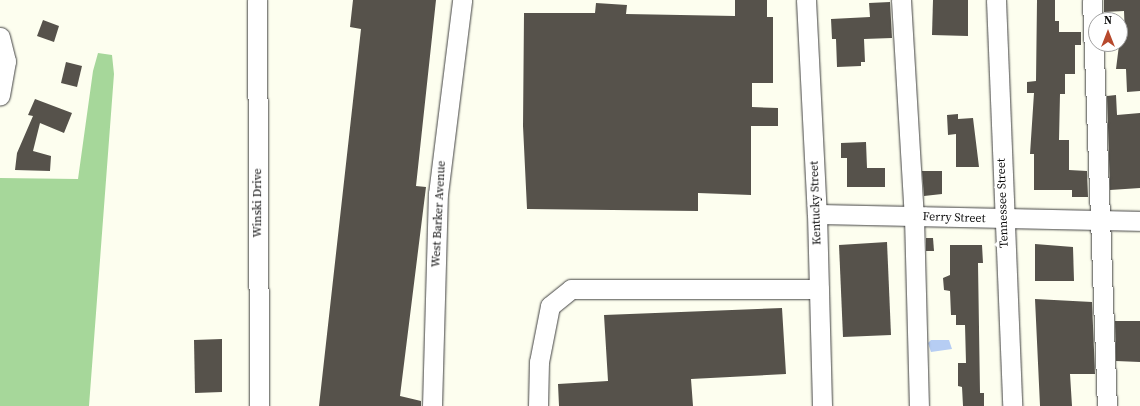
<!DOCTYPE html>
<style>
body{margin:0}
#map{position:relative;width:1140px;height:406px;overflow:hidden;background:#fdfeef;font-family:"Source Serif 4",serif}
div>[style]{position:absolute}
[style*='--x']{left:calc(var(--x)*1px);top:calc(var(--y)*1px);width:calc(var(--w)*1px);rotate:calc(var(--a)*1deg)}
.forest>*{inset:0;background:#a6d79a}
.water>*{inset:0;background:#b6cdf3}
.building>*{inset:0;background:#56524b}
.roads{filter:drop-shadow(0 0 1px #414141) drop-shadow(0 0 1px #414141)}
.minor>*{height:19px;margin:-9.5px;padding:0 9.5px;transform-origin:9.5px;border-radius:9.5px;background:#fff}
span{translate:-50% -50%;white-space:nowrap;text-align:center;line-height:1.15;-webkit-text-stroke:4px #fff;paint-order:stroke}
.street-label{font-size:12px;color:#0e0e0e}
.north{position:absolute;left:1088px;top:12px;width:40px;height:40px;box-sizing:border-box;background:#fff;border:1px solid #9f9f9f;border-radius:50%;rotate:0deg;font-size:11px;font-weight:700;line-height:16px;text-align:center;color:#0e0e0e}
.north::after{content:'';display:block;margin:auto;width:14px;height:18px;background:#b7492d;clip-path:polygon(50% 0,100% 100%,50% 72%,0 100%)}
</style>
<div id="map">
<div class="forest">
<div style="clip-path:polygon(98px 53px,112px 55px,114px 74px,89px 406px,0 406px,0 178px,78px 179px,93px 71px)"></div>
</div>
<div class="water">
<div style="clip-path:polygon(931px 340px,949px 340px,952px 349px,931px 352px,928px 343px)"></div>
</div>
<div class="building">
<div style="clip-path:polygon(353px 0,436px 0,416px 186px,426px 187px,400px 396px,421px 401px,421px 406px,319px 406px,361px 29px,350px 27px)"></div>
<div style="clip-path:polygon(735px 0,767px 0,767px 17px,773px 17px,773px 83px,752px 83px,752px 107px,778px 108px,778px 126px,751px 126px,751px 195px,698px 193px,698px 211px,527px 209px,523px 126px,524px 13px,595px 13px,596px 3px,627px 5px,626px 14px,735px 16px)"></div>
<div style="clip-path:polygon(933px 0,968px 0,968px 36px,932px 35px)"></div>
<div style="clip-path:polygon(1037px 0,1055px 0,1055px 21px,1059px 21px,1059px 32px,1081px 32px,1081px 45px,1075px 45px,1075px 74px,1065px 74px,1065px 94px,1060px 94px,1059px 140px,1069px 140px,1069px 170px,1087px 171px,1088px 197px,1072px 197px,1072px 190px,1034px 190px,1034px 154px,1030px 154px,1034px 93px,1027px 93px,1027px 82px,1036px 81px)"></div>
<div style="clip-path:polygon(1104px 0,1140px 0,1140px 91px,1127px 92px,1126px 69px,1116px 69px,1120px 37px,1125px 37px,1124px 11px,1104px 12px)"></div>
<div style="clip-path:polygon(890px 2px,892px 38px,864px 39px,865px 62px,861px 62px,861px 66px,837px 67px,836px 39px,832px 39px,831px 19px,870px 17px,869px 3px)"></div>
<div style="clip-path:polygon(43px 20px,59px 26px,54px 42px,37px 36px)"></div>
<div style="clip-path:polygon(66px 62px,82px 66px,77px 87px,61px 83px)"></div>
<div style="clip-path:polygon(1116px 95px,1117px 115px,1140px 113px,1140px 188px,1110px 190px,1107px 96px)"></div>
<div style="clip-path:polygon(35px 99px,72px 113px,64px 133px,40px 123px,33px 151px,51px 156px,50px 171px,15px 170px,17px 153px,33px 116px,28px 115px)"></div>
<div style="clip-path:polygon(958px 114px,958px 119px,973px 118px,979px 167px,956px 167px,956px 134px,948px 135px,947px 115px)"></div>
<div style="clip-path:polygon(866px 142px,867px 168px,885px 168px,885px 187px,847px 187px,847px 158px,841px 158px,841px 143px)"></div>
<div style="clip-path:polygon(922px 171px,942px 171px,942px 194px,924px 196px)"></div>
<div style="clip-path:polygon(926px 238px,933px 238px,934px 251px,926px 251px)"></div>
<div style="clip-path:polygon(887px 242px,891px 335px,843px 337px,839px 245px)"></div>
<div style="clip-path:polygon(1035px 244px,1073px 247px,1074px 281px,1035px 281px)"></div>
<div style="clip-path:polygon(950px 245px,982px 245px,983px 263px,978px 263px,980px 393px,984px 393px,984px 406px,963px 406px,962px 387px,958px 386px,958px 363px,966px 363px,965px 325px,956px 325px,956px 315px,951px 315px,950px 291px,944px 290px,943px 278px,950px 275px)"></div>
<div style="clip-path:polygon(1035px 299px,1092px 302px,1095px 374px,1070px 374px,1072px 406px,1040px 406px)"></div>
<div style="clip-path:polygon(782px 308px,786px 374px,691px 379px,693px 406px,559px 406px,558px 384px,608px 381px,604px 315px)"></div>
<div style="clip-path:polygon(1115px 321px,1140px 321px,1140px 362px,1116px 361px)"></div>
<div style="clip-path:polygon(222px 339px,222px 392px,195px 393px,194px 340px)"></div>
</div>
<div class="roads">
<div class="minor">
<div style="--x:257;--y:0;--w:406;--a:89.7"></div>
<div style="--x:806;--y:0;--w:214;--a:87.1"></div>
<div style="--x:817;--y:214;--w:192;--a:88.5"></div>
<div style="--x:901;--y:0;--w:217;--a:86.6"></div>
<div style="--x:914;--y:217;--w:189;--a:88.5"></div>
<div style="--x:996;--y:0;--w:406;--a:87.7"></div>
<div style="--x:1092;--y:0;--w:406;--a:87.9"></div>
<div style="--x:0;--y:37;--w:25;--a:76"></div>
<div style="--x:6;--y:61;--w:35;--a:100"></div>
<div style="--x:817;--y:214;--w:323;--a:1.2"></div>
<div style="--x:432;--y:406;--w:212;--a:-88.4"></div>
<div style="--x:438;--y:194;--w:195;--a:-82.9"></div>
<div style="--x:538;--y:406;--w:44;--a:-88.7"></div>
<div style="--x:539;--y:362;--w:57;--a:-78.9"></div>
<div style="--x:550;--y:306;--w:27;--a:-39"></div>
<div style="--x:571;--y:289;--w:248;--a:0"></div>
</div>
</div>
<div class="street-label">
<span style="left:258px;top:203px;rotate:-90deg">Winski Drive</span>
<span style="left:816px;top:203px;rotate:-92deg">Kentucky Street</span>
<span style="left:1003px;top:203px;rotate:-92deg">Tennessee Street</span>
<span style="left:439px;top:214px;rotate:-87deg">West Barker Avenue</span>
<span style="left:954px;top:218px;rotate:2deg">Ferry Street</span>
</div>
<div class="north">N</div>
</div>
